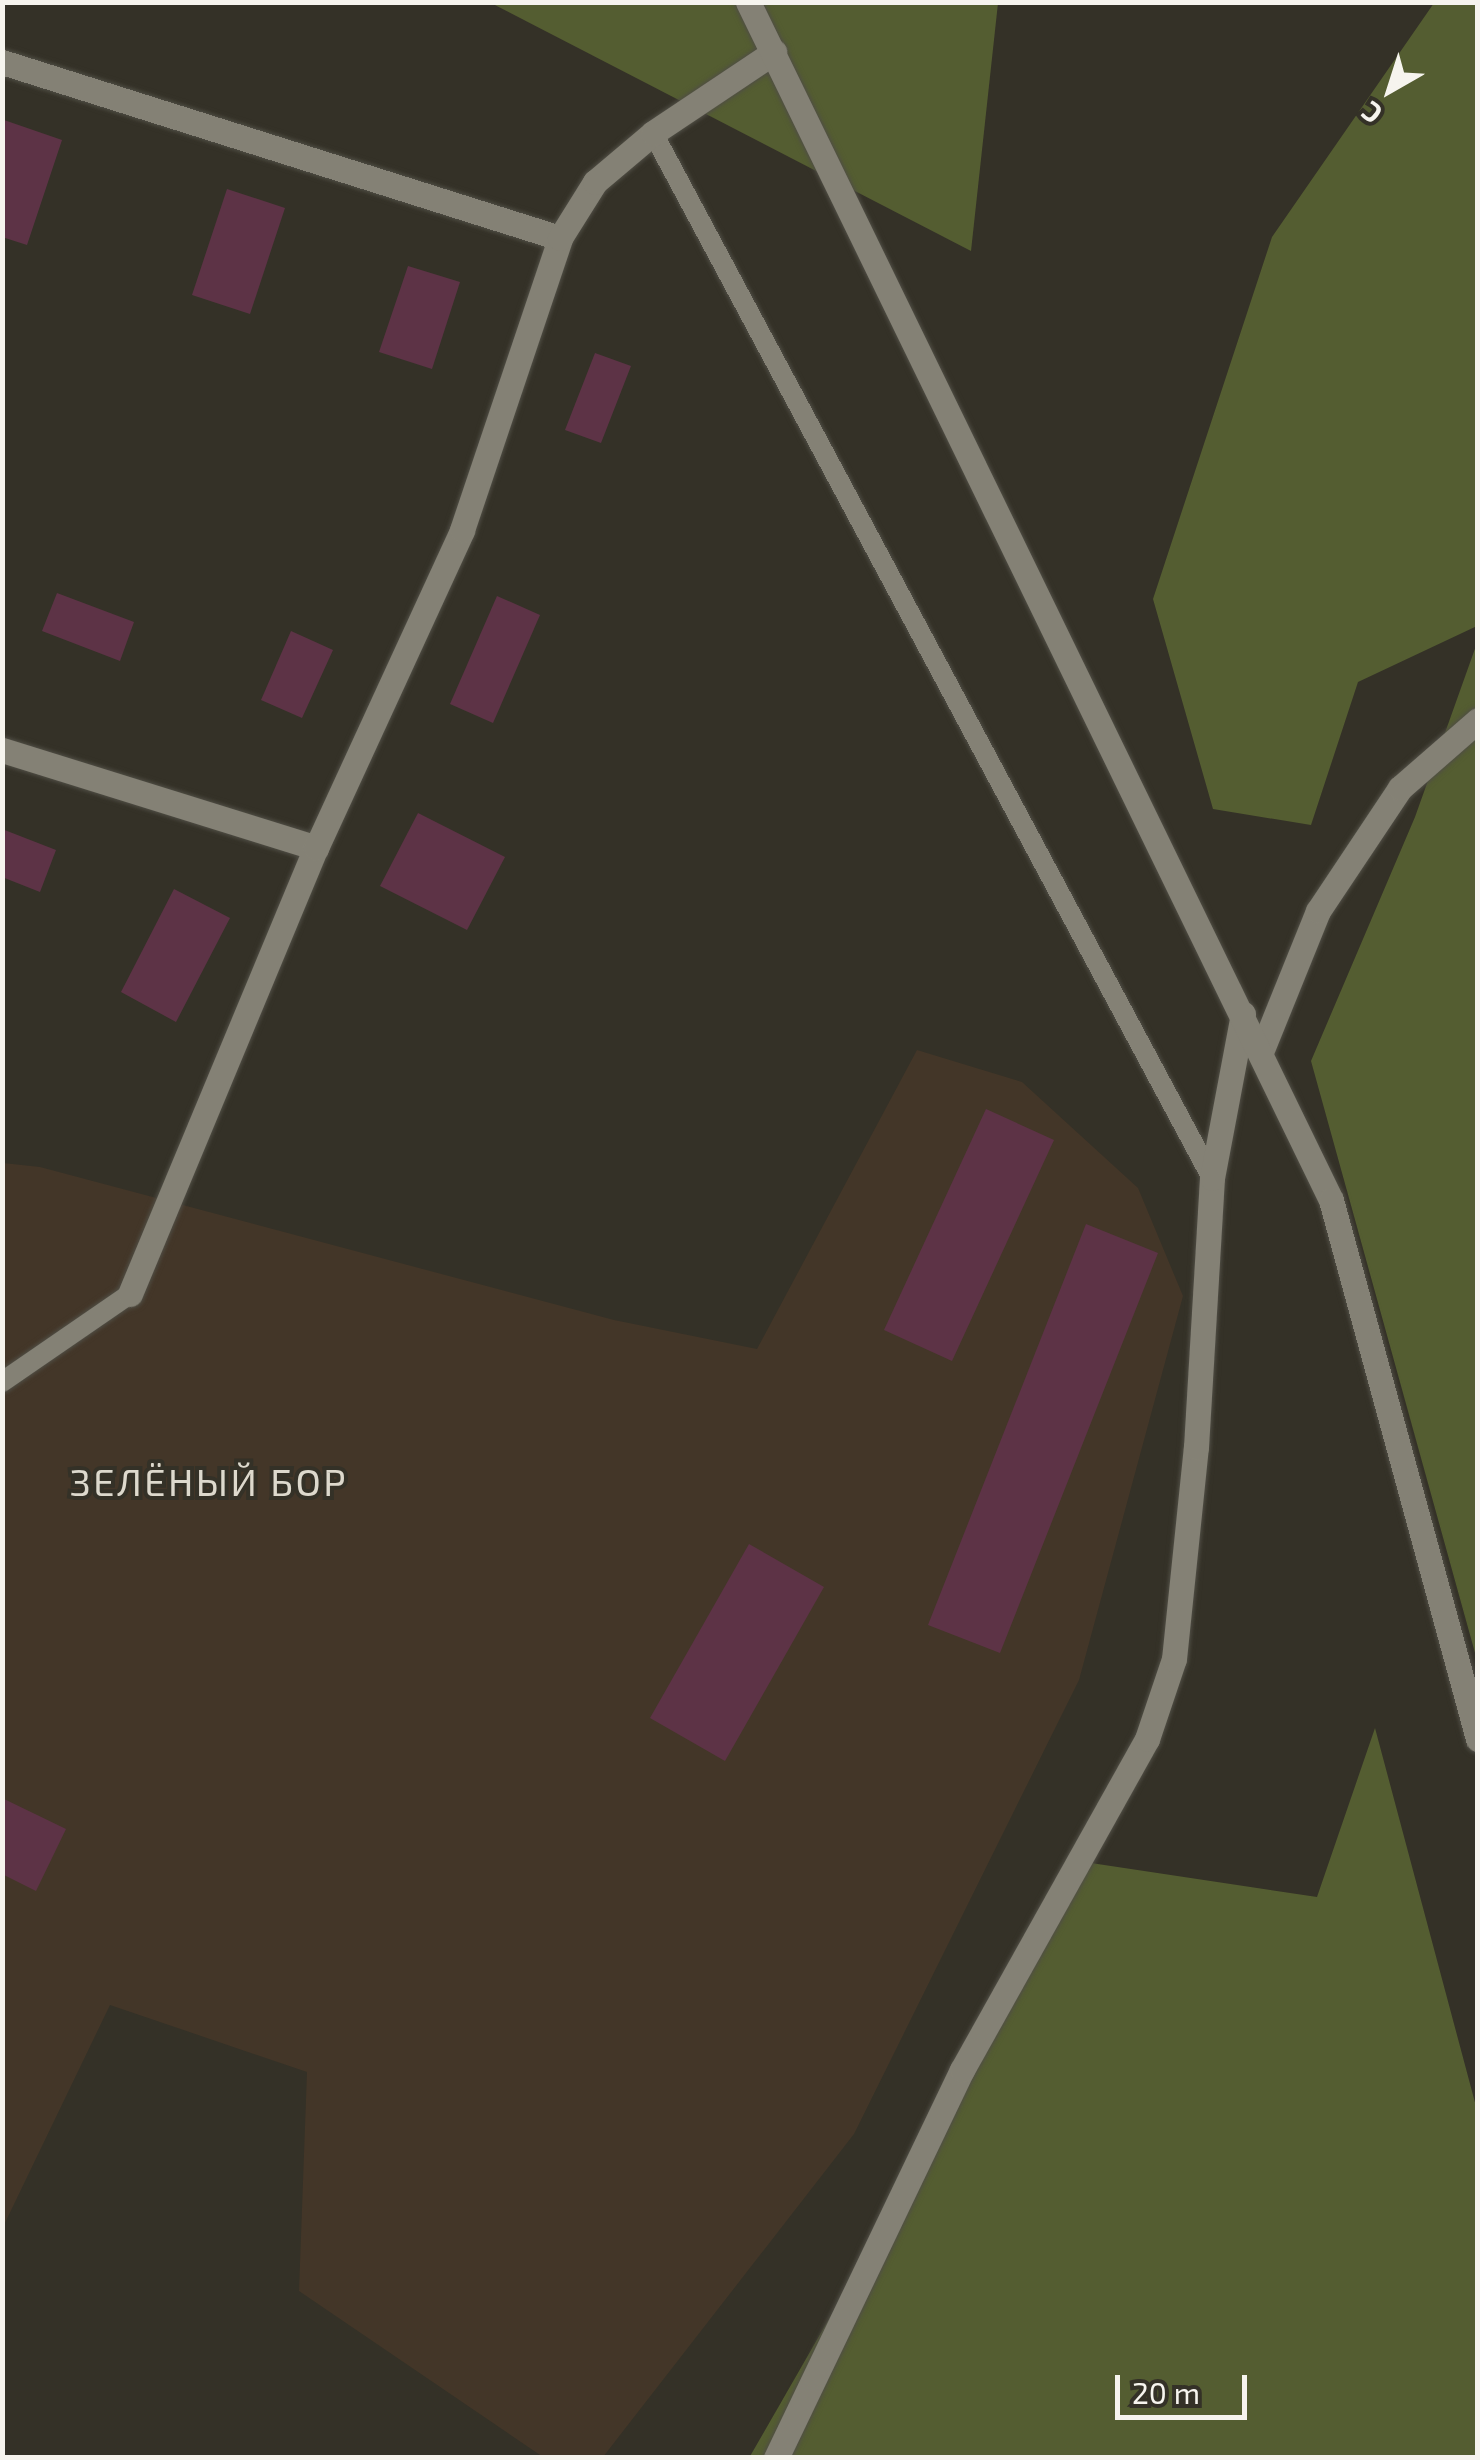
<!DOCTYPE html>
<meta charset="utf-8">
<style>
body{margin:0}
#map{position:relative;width:1480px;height:2460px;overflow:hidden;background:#343127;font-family:"Exo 2",sans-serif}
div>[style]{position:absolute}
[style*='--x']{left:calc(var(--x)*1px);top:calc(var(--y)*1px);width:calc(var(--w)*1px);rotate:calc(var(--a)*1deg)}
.industrial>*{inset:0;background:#433628}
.forest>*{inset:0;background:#545d31}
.building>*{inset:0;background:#5d3346}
.roads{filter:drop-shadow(0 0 2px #504e45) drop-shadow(0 0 2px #504e45)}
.lane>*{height:20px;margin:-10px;padding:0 10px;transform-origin:10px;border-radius:10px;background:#848175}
.street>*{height:25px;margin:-12.5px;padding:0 12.5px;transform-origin:12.5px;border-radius:12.5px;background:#848175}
.secondary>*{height:25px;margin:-12.5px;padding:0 12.5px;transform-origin:12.5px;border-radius:12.5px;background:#848175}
span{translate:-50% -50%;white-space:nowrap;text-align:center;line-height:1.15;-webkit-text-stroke:8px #343127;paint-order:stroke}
.quarter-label{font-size:38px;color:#ddd9cd;letter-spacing:2.5px}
.frame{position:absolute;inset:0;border:5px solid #f6f4ee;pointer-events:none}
.north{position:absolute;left:1340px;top:40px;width:100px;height:100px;-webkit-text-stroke:8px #343127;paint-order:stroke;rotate:219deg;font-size:28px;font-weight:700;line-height:40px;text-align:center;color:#f6f4ee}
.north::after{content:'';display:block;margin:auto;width:35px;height:45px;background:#f6f4ee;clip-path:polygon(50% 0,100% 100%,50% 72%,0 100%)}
.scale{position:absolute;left:1115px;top:2375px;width:132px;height:45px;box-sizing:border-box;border:5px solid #f6f4ee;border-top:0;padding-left:12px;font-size:30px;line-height:35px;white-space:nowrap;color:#f6f4ee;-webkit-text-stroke:8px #343127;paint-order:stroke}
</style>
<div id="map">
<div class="industrial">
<div style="clip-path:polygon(917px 1050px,1022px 1082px,1138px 1188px,1183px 1296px,1079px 1680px,854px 2134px,603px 2457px,543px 2457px,299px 2291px,307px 2072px,110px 2005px,3px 2227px,3px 1163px,40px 1167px,614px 1320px,757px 1349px)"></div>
</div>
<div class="forest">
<div style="clip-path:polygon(491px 3px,998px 3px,971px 251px)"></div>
<div style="clip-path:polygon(1434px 3px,1477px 3px,1477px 626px,1358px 682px,1311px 825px,1213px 809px,1153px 599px,1272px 237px)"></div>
<div style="clip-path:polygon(1477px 643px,1477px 1660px,1311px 1061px,1415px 817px)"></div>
<div style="clip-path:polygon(1375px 1728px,1477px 2110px,1477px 2457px,749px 2458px,1091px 1863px,1317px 1897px)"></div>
</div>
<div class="building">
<div style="clip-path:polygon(4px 120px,62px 140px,27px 245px,2px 237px)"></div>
<div style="clip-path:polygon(227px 189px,285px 208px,250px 314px,192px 295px)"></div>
<div style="clip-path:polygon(408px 266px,460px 282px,432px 369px,379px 352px)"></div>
<div style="clip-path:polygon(595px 353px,631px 366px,601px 443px,565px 430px)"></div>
<div style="clip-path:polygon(57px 593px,134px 622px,120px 661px,42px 631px)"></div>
<div style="clip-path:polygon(497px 596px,540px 615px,493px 723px,450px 704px)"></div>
<div style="clip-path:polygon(291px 631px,333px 650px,302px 718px,261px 700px)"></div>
<div style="clip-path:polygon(418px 813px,505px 857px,467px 930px,380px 886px)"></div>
<div style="clip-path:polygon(2px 829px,56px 850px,40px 892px,2px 877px)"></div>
<div style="clip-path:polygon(174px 889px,230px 918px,176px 1022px,121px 992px)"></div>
<div style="clip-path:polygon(986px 1109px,1054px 1140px,952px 1361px,884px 1330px)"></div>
<div style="clip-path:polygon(1086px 1224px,1158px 1253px,1000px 1653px,928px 1625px)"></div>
<div style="clip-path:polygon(749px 1544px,824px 1587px,725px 1761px,650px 1718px)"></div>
<div style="clip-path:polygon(2px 1798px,66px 1829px,36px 1891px,2px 1874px)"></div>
</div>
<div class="roads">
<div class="lane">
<div style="--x:653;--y:133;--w:1185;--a:61.86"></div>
<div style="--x:2;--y:1382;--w:155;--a:-34.5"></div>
</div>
<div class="street">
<div style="--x:2;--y:62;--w:585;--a:17.51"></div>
<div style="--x:2;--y:750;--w:329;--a:17.3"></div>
<div style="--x:1261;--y:1052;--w:152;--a:-68"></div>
<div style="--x:1318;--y:911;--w:148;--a:-56.3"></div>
<div style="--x:1400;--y:788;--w:103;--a:-41.1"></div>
<div style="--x:130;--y:1294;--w:483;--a:-67.4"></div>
<div style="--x:316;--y:848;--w:350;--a:-65.3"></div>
<div style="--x:462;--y:530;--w:308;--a:-71.4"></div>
<div style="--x:560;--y:238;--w:66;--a:-58"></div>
<div style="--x:595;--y:182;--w:76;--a:-40.2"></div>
<div style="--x:653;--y:133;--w:146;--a:-33.8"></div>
<div style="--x:776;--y:2458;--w:430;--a:-64.4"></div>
<div style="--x:962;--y:2070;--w:379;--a:-60.8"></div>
<div style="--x:1147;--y:1739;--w:84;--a:-71.4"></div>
<div style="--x:1174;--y:1659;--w:213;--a:-84.1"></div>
<div style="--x:1196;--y:1447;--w:269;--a:-86.6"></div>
<div style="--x:1212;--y:1178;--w:167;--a:-79.3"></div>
</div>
<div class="secondary">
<div style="--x:748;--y:2;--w:1332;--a:64.05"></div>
<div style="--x:1331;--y:1200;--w:559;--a:74.74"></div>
</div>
</div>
<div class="quarter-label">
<span style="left:209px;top:1482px">ЗЕЛЁНЫЙ БОР</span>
</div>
<div class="frame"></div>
<div class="north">С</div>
<div class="scale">20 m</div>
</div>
